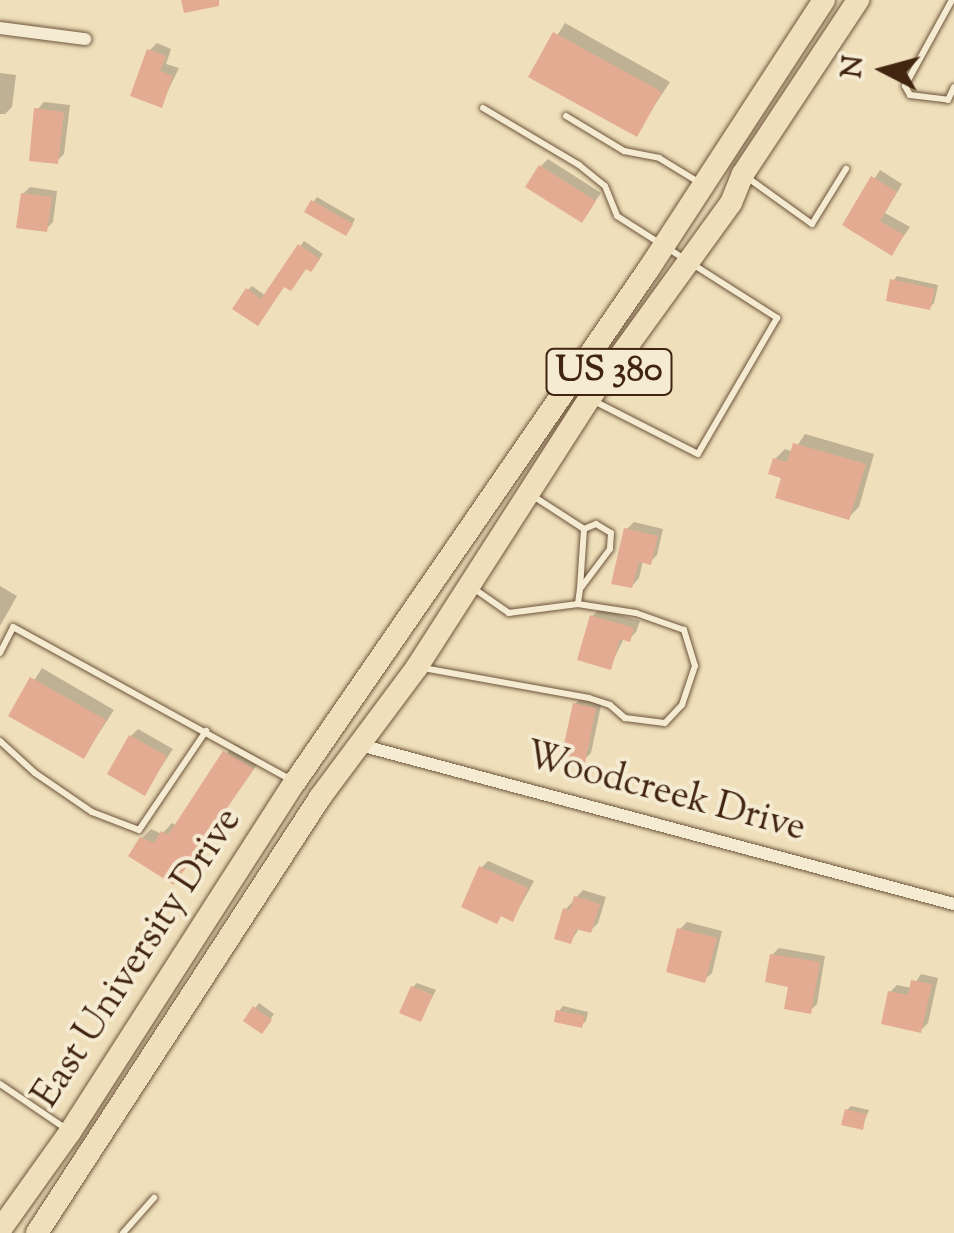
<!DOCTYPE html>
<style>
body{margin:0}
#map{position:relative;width:954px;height:1233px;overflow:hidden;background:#efdfba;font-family:"Sorts Mill Goudy",serif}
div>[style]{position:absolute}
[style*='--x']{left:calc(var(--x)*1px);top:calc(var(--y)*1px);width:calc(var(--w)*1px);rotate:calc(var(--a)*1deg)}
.shadow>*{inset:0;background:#0003}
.building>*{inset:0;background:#e4ab93}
.roads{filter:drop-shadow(0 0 2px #6d543b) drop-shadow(0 0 2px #6d543b)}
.lane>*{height:6px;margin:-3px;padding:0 3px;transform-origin:3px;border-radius:3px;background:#f5ead2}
.street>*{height:12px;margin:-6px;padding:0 6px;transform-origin:6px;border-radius:6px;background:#f5ead2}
.highway>*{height:22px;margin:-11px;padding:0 11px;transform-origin:11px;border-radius:11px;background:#efdfba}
span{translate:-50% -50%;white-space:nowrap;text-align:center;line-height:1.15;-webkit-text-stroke:8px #f5ead2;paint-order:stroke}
.shield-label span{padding:2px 8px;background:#f5ead2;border:2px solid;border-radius:8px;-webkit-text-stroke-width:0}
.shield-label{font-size:35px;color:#422511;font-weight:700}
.street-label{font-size:38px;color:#422511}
.north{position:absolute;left:834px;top:20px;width:100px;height:100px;-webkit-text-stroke:8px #f5ead2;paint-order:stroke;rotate:276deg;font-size:28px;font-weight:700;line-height:40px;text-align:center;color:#422511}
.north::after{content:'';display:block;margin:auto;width:35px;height:45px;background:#422511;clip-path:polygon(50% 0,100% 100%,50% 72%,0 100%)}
</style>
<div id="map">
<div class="shadow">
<div style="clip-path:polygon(565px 23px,670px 82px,636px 134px,532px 76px)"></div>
<div style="clip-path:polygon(157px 43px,171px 49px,166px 64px,179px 68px,161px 105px,149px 51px)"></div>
<div style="clip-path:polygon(0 73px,16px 75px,12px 107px,5px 114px,0 114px)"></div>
<div style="clip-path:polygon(44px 102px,70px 105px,64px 154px,57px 161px,37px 110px)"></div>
<div style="clip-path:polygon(548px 159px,601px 193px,582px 220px,541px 166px)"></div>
<div style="clip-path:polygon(880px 170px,902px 184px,885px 213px,910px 227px,892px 253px,845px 225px)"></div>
<div style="clip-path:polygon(30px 187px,57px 191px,53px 222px,46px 229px,23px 194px)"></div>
<div style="clip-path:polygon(317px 197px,355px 219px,350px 229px,307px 211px)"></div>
<div style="clip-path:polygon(304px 241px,323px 254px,315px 265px,306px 266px,285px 284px,262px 319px,248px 290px,252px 286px,266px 296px)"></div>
<div style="clip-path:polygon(897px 276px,938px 285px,934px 303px,929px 308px,893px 281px)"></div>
<div style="clip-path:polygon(805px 434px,874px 454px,859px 507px,849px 517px,784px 476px,775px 459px,785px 449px,793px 452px)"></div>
<div style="clip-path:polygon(634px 522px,663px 529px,657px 555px,650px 562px,643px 561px,639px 578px,632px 586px,627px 529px)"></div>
<div style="clip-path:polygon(0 586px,17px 596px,0 626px)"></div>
<div style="clip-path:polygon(600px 609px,640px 621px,636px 632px,629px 639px,624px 638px,610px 667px,592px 616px)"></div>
<div style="clip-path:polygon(42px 668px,114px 710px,84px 756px,12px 715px)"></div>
<div style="clip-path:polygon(582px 697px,602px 701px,591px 753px,584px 760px,575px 704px)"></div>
<div style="clip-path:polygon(138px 729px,173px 749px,145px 792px,131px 736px)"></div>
<div style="clip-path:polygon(234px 743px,261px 759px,174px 882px,142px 838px,151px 829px,162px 834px,172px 823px,177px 826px)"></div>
<div style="clip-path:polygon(488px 861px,534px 881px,513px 919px,503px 914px,497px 921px,481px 868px)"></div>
<div style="clip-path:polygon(583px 890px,606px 897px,598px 923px,591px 930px,580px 927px,571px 941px,565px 910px)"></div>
<div style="clip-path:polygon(687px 922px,722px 931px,712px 973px,704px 980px,680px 929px)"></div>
<div style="clip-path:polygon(779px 948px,825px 956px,817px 1004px,810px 1011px,772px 955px)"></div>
<div style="clip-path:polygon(921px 974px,938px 978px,928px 1023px,921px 1030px,890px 992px,897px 985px,912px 988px)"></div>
<div style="clip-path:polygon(417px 983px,436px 990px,421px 1019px,413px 987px)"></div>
<div style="clip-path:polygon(259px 1003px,274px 1014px,266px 1026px,255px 1008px)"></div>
<div style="clip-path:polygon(563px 1006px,588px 1012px,586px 1021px,581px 1025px,559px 1011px)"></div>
<div style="clip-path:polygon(851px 1106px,869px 1110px,862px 1127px,847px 1110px)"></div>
</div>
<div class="building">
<div style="clip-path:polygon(181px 0,219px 0,219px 6px,184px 13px)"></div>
<div style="clip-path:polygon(553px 32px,662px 92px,637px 137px,528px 77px)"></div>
<div style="clip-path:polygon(147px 49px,166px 56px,160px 71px,173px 76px,162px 108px,130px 96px)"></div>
<div style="clip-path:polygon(34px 108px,64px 112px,58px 164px,29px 161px)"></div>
<div style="clip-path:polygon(539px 165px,596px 201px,582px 223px,525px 187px)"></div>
<div style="clip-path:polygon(871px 176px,897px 192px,880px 221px,904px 235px,892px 256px,842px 225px)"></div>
<div style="clip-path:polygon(21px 193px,52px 197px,47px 232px,16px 228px)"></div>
<div style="clip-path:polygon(311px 200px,353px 224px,346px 236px,304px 212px)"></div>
<div style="clip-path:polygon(298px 244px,320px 259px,311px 272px,306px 269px,291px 291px,284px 287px,258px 326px,232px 309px,246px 288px,261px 299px)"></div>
<div style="clip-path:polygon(890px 279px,935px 289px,930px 310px,886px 301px)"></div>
<div style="clip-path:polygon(793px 443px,866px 464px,849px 520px,775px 498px,781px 478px,768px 474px,773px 458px,787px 462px)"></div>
<div style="clip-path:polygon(624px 528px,658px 536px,651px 565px,639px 562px,632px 588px,611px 584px)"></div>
<div style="clip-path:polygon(590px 615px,634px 628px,630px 642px,620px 639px,611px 670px,577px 660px)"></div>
<div style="clip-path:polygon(30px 677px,106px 720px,84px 759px,8px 716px)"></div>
<div style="clip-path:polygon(573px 703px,596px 708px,585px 763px,561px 758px)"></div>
<div style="clip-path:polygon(129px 735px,167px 756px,145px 796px,107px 774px)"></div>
<div style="clip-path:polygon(223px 751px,254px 769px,174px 885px,128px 856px,140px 837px,154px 843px,161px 831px,168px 835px)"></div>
<div style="clip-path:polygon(479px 866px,528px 888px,513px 922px,501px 916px,497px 924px,461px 907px)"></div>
<div style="clip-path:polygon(574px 896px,600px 904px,591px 933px,576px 929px,571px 944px,554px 939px,563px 908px,570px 910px)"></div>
<div style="clip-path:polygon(677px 928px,717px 938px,705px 983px,666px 972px)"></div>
<div style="clip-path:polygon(770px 954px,820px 962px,811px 1014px,784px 1009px,788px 987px,765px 982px)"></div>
<div style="clip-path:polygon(911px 980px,932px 984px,921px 1033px,881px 1024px,888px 991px,908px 995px)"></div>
<div style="clip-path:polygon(411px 986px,433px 995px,421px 1022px,399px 1013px)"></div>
<div style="clip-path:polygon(253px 1006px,272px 1020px,262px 1034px,243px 1021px)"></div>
<div style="clip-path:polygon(556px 1010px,585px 1016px,582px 1028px,554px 1022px)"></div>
<div style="clip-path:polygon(845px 1109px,866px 1114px,863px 1130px,841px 1125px)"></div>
</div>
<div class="roads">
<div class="lane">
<div style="--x:952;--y:0;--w:98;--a:118.7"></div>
<div style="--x:905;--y:86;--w:10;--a:61"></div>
<div style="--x:910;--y:95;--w:38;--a:7"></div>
<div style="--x:948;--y:100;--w:14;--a:-65"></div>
<div style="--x:483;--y:108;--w:112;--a:30.7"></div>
<div style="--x:579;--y:165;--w:33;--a:39"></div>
<div style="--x:605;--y:186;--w:32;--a:68"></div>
<div style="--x:617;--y:216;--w:190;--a:32.5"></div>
<div style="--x:777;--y:318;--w:157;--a:120.2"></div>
<div style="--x:698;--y:454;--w:114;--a:-153"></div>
<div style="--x:566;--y:116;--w:68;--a:31.1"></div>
<div style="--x:624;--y:151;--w:36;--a:11"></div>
<div style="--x:659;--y:158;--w:48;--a:31.4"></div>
<div style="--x:748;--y:178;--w:79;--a:35.7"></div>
<div style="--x:812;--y:224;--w:65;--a:-58.3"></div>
<div style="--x:533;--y:496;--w:61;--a:32.9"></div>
<div style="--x:584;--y:529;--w:13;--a:-23"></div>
<div style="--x:596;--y:524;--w:17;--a:31"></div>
<div style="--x:611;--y:533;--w:16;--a:94"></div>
<div style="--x:610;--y:549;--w:50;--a:126.9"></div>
<div style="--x:580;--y:589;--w:15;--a:98"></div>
<div style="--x:580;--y:588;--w:59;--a:-86.1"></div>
<div style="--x:0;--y:653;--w:29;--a:-63"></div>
<div style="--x:13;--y:627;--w:315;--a:28.8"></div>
<div style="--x:423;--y:668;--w:169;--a:10.2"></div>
<div style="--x:589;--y:698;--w:22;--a:18"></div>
<div style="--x:610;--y:705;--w:20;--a:41"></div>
<div style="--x:625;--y:718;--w:40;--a:7.1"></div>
<div style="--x:665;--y:723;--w:25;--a:-47"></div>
<div style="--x:682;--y:705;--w:41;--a:-71.6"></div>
<div style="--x:695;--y:666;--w:38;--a:-107"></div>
<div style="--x:684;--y:630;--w:51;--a:-160.5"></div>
<div style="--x:636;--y:613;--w:59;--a:-171.2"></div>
<div style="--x:578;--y:604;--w:70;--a:172.6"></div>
<div style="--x:509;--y:613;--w:44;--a:-145.2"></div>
<div style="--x:0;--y:741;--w:47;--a:42.4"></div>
<div style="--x:35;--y:773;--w:69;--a:34.4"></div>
<div style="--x:92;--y:812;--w:50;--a:21"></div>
<div style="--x:139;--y:830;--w:120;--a:-55.9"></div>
<div style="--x:0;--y:1084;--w:78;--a:34.1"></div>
<div style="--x:123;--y:1233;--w:47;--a:-48.5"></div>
</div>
<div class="street">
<div style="--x:0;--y:28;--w:86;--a:7.4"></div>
<div style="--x:360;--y:745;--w:615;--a:14.99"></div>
</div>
<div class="highway">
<div style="--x:0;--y:1230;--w:120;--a:-54.5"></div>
<div style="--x:70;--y:1132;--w:416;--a:-57.3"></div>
<div style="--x:295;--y:782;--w:622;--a:-55.42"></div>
<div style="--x:648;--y:270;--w:322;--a:-56.9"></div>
<div style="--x:37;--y:1233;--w:521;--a:-56.98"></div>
<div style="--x:321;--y:796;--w:161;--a:-53.3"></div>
<div style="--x:417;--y:667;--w:318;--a:-57.3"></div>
<div style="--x:589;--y:399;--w:242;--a:-54.1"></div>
<div style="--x:731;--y:203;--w:31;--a:-68"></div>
<div style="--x:743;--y:174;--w:209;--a:-56.5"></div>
</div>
</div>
<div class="shield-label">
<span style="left:609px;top:372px">US 380</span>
</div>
<div class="street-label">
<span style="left:665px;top:794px;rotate:15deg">Woodcreek Drive</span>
<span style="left:139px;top:959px;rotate:-57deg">East University Drive</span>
</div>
<div class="north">N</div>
</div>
